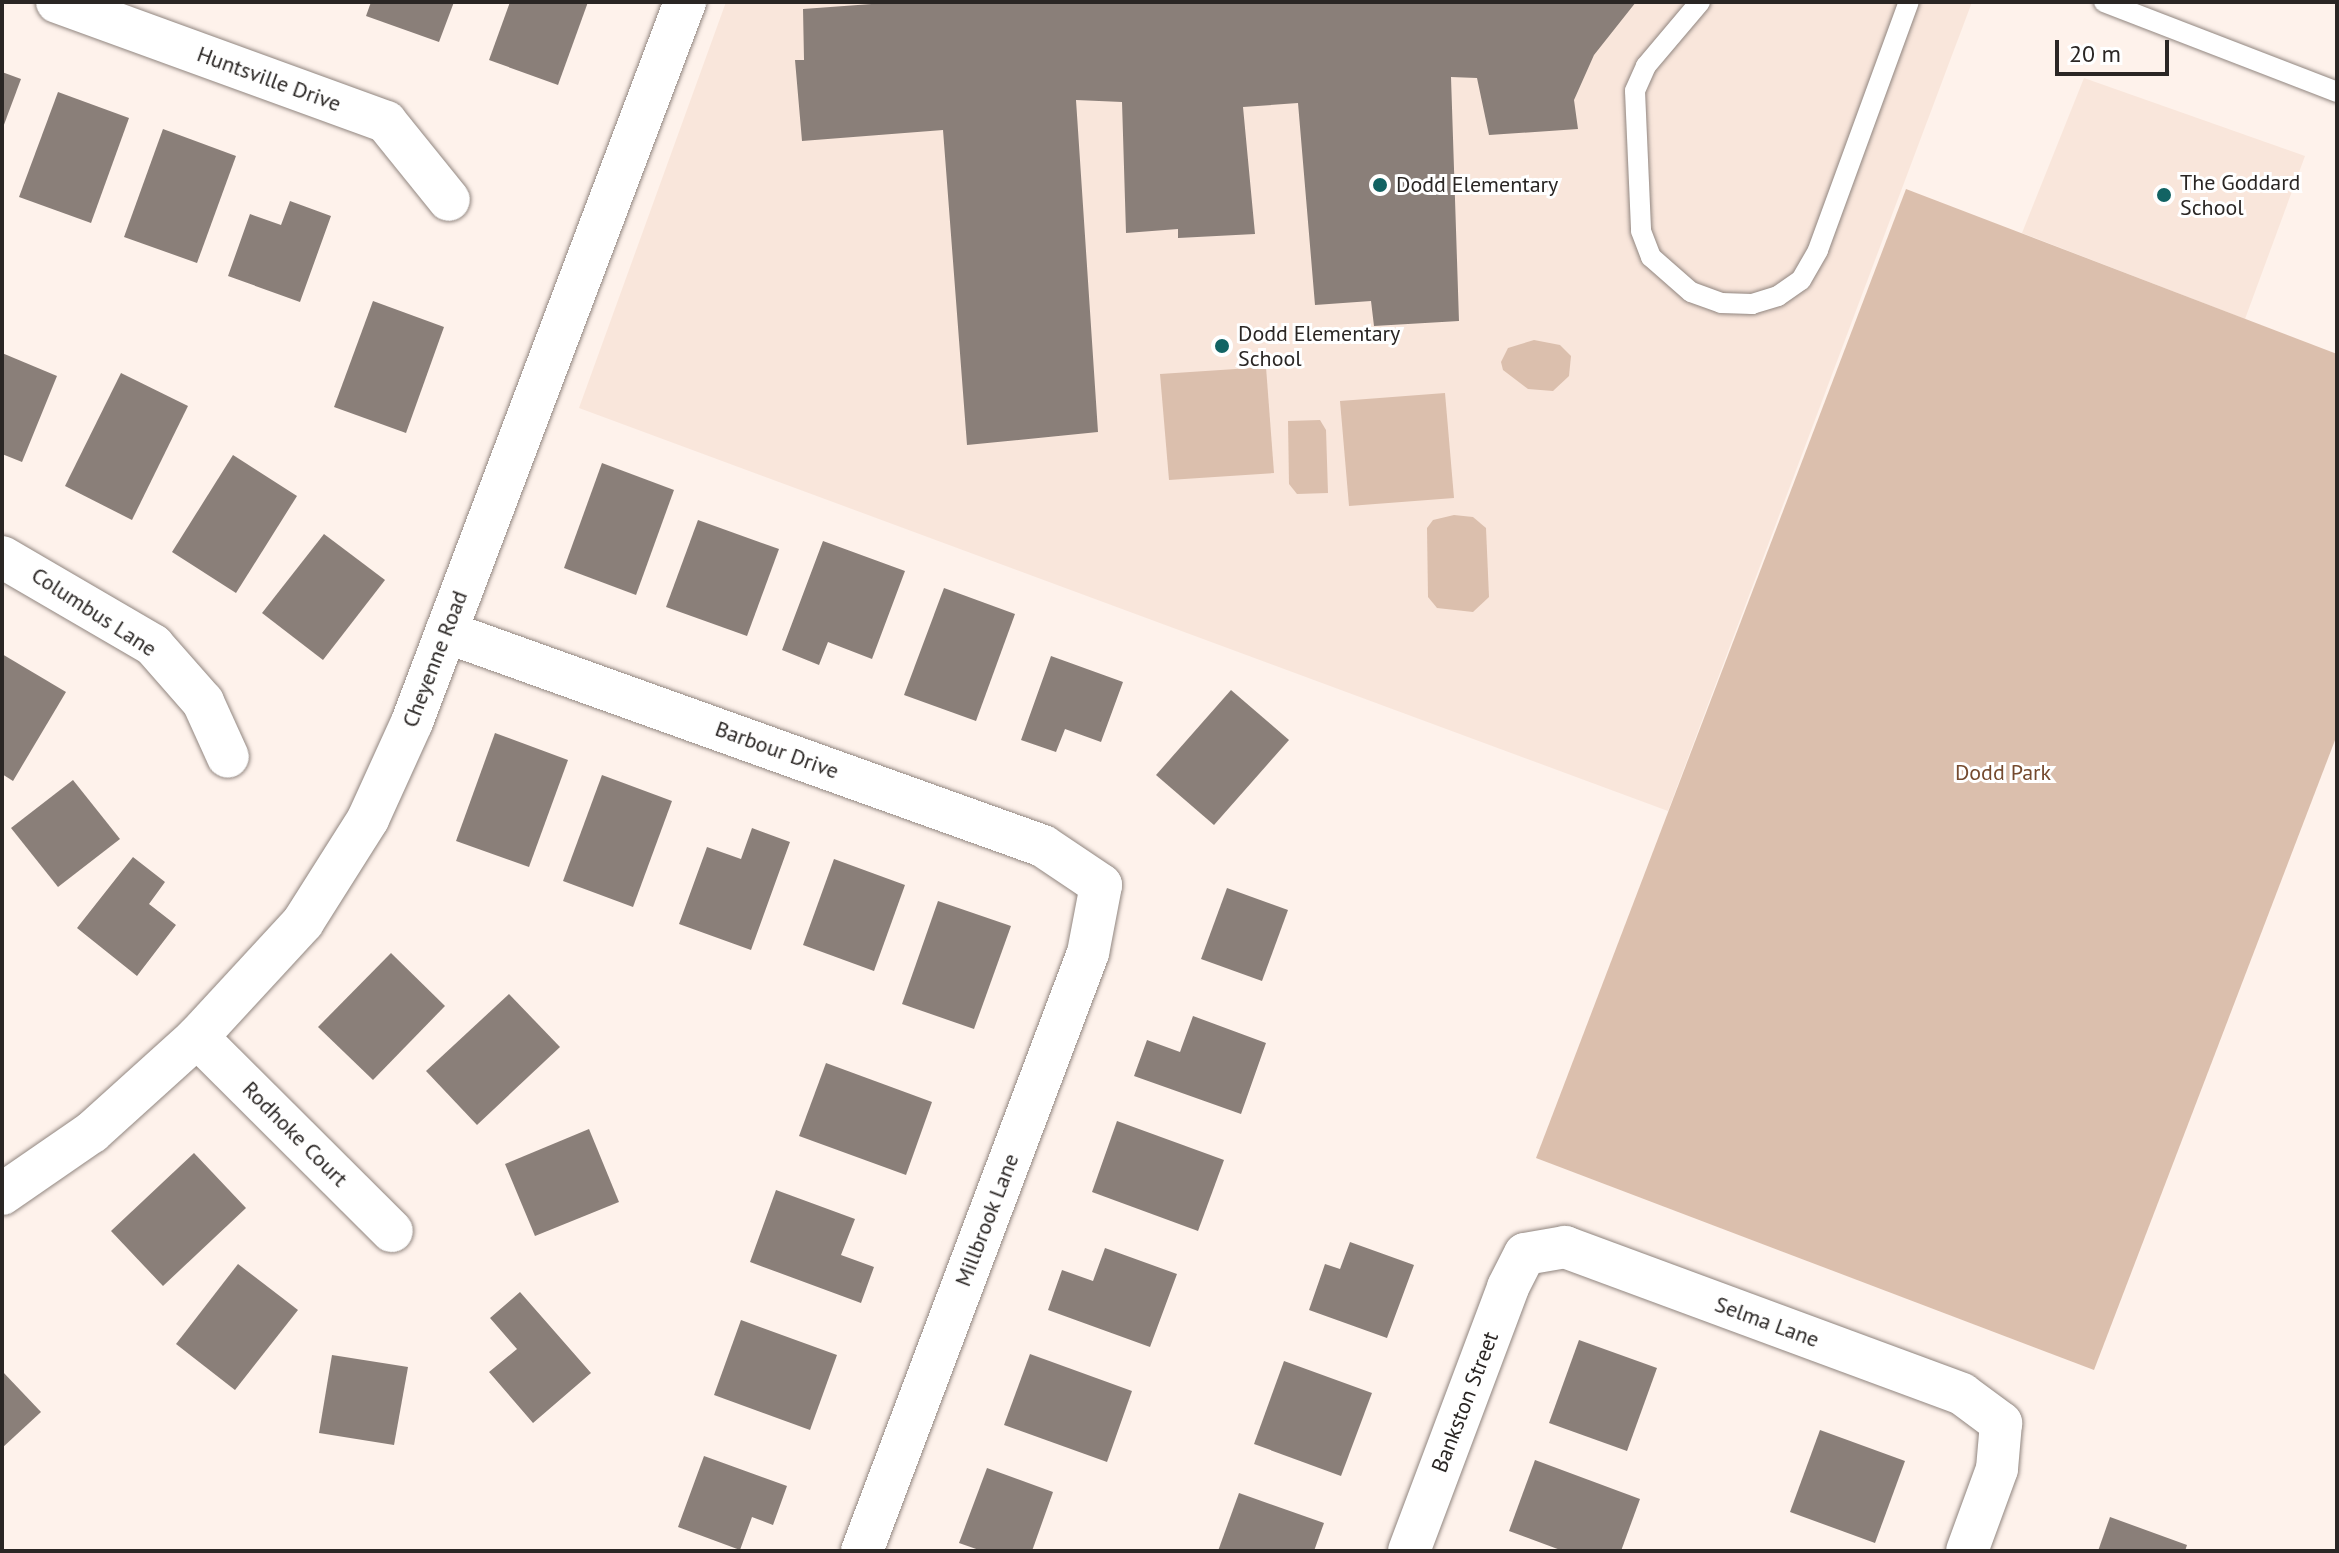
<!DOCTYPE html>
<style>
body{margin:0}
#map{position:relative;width:2339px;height:1553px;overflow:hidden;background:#fef2eb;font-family:"PT Sans",sans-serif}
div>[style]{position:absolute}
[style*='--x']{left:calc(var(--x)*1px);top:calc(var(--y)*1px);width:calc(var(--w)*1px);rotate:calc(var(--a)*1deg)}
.built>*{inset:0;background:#f9e6db}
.green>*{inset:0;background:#dbbfad}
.building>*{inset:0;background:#8a7f79}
.roads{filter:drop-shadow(0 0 2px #918680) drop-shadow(0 0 2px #918680)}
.service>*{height:20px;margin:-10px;padding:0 10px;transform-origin:10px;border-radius:10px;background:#fff}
.minor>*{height:42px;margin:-21px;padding:0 21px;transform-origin:21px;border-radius:21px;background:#fff}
.dots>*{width:22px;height:22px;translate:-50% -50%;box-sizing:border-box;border:4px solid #fff;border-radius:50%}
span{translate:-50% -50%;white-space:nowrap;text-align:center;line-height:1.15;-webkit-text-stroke:6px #fff;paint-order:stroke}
.street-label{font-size:22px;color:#2a2624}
.poi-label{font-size:22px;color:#2a2624}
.left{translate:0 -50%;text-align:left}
.park-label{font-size:22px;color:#754a2e}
.frame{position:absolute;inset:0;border:4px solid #2a2624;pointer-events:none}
.scale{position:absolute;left:2055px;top:40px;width:114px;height:36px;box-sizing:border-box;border:4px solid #2a2624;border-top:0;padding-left:10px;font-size:24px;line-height:28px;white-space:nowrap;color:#2a2624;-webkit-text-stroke:6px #fff;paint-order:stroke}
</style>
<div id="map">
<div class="built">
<div style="clip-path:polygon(726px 2px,1972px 2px,1668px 811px,579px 408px)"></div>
<div style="clip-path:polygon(2084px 78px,2305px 156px,2245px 319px,2022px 233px)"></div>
</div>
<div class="green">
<div style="clip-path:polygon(1906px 189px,2337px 354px,2337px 735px,2094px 1370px,1536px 1158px)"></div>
<div style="clip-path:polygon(1534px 340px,1560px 345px,1571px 356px,1569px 376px,1553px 391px,1528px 389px,1503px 370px,1501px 362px,1508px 348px)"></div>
<div style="clip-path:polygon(1266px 367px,1274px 473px,1169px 480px,1160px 374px)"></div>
<div style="clip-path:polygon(1445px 393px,1454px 498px,1349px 506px,1340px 401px)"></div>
<div style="clip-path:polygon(1320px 420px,1326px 430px,1328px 493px,1297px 494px,1289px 484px,1288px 421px)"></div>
<div style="clip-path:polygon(1454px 515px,1473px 517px,1486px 528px,1489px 597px,1473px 612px,1437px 608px,1428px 597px,1427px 528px,1433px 520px)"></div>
</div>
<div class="building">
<div style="clip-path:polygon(371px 2px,454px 2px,439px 42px,366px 16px)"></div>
<div style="clip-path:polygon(510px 2px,588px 2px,558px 85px,489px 60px)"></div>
<div style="clip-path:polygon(899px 2px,1636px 2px,1594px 55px,1574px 100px,1578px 129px,1489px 135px,1477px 78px,1451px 77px,1459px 321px,1374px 326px,1371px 301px,1315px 305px,1298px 103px,1243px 107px,1255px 234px,1178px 238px,1178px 229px,1126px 233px,1122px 102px,1076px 100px,1098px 432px,967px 445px,943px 130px,802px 141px,795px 60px,804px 60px,803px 9px)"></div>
<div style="clip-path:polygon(2px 72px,21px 79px,2px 130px)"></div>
<div style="clip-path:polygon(58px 92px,129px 118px,91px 223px,19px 197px)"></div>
<div style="clip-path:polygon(163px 129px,236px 156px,197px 263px,124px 237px)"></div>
<div style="clip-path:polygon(290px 201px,331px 216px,300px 302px,228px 276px,250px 214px,281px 225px)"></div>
<div style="clip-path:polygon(373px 301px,444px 327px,406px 433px,334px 407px)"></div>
<div style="clip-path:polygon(2px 353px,57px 376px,22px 462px,2px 454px)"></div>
<div style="clip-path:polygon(121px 373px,188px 406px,132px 520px,65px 486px)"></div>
<div style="clip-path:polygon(233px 455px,297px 496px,236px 593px,172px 552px)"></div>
<div style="clip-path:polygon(602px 463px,674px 490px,636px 595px,564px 568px)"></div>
<div style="clip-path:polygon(698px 520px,779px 549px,747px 636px,666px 607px)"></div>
<div style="clip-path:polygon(324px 534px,385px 580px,323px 660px,262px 613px)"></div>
<div style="clip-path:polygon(823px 541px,905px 571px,872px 659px,828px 642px,819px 665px,782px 650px)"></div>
<div style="clip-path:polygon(944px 588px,1015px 614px,976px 721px,904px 695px)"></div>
<div style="clip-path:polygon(2px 654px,66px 692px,13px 781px,2px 774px)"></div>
<div style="clip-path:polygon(1051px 656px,1123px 682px,1101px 742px,1065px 729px,1056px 752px,1021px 740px)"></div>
<div style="clip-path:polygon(1231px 690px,1289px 740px,1214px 825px,1156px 775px)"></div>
<div style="clip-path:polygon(495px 733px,568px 760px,529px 867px,456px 841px)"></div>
<div style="clip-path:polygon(602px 775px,672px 801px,633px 907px,563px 881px)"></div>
<div style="clip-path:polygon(73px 780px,120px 839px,58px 887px,11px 828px)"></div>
<div style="clip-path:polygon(752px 828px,790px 842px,751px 950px,679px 924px,707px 847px,741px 859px)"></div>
<div style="clip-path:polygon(133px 857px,165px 882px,149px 904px,176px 925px,137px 976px,77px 928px)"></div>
<div style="clip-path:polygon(834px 859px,905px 885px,874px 971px,803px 945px)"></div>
<div style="clip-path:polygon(1227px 888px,1288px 910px,1262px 981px,1201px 959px)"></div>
<div style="clip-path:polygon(938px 901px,1011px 926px,974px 1029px,902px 1004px)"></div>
<div style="clip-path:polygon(391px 953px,445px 1006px,373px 1080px,318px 1027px)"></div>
<div style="clip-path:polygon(509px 994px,560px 1047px,477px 1125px,426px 1071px)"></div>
<div style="clip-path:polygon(1193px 1016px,1266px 1043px,1241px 1114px,1134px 1076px,1147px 1040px,1180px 1052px)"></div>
<div style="clip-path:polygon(826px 1063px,932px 1102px,906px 1175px,799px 1136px)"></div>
<div style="clip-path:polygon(1117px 1121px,1224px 1160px,1198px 1231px,1092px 1192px)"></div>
<div style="clip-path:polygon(589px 1129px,619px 1202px,535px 1236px,505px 1164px)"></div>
<div style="clip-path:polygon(194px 1153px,246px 1208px,163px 1286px,111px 1231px)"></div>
<div style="clip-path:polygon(776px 1190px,855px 1219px,841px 1255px,874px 1267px,861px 1303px,750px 1262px)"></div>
<div style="clip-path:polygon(1350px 1242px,1414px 1265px,1387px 1338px,1309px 1310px,1325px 1264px,1340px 1269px)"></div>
<div style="clip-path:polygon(1105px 1248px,1177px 1274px,1150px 1347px,1048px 1310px,1062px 1270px,1093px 1281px)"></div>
<div style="clip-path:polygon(238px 1264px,298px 1310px,235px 1390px,176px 1344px)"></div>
<div style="clip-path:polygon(520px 1292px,591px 1373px,533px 1423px,489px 1372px,517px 1349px,490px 1318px)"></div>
<div style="clip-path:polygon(741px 1320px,837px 1355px,810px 1430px,714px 1395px)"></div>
<div style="clip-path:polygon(1579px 1340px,1657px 1368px,1627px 1451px,1549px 1423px)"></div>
<div style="clip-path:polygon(1030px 1354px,1132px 1391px,1107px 1462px,1004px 1425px)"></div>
<div style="clip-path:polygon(332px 1355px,408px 1367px,394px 1445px,319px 1433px)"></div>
<div style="clip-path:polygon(1284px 1361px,1372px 1393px,1341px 1476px,1254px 1444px)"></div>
<div style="clip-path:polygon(2px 1371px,41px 1412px,2px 1448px)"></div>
<div style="clip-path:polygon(1820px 1430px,1905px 1461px,1875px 1543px,1790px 1512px)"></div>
<div style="clip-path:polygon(704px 1456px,787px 1486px,773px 1525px,752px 1517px,740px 1550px,678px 1527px)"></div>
<div style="clip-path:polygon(1535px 1460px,1640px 1499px,1621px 1551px,1563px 1551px,1509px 1531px)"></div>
<div style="clip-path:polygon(987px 1468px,1053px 1492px,1032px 1551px,982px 1551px,959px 1543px)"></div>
<div style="clip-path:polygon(1239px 1493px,1324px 1523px,1314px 1551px,1218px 1551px)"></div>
<div style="clip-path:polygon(2110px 1517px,2187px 1545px,2185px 1551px,2098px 1551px)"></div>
</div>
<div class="roads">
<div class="service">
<div style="--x:1700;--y:2;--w:84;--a:130.2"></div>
<div style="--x:1646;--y:66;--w:27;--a:114"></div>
<div style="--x:1635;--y:91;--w:140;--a:87.5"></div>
<div style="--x:1641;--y:231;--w:28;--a:69"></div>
<div style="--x:1651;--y:257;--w:53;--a:41.2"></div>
<div style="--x:1691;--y:292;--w:32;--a:20"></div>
<div style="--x:1721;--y:303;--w:31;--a:2"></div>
<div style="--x:1752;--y:304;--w:27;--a:-17"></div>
<div style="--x:1778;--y:296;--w:28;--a:-35"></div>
<div style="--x:1801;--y:280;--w:34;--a:-60"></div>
<div style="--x:1818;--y:250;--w:264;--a:-69.9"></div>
<div style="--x:2104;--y:2;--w:250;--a:21.1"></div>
</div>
<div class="minor">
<div style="--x:57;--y:2;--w:350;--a:20"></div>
<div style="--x:386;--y:122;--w:100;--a:51.1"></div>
<div style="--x:2;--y:557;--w:175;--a:30.2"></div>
<div style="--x:153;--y:645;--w:76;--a:48.7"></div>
<div style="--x:203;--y:702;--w:60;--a:65.6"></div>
<div style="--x:446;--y:632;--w:634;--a:19.72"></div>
<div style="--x:1043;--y:846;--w:70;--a:33.9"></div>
<div style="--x:1101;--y:885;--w:69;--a:100.8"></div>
<div style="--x:1088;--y:953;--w:639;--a:110.7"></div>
<div style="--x:197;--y:1037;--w:275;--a:44.9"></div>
<div style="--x:2;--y:1194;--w:109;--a:-34.6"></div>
<div style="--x:92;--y:1132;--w:142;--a:-42.1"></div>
<div style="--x:197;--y:1037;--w:156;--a:-47.3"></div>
<div style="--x:303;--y:922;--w:122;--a:-57.7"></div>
<div style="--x:368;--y:819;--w:107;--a:-65.6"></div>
<div style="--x:412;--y:722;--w:770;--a:-69.23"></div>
<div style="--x:1409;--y:1551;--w:282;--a:-69.4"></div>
<div style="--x:1508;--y:1287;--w:37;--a:-63"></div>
<div style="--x:1525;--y:1254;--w:41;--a:-9.9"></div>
<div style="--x:1565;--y:1247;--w:423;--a:20.3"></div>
<div style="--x:1962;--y:1394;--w:49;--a:36.6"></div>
<div style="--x:2001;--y:1423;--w:46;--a:95"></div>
<div style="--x:1997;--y:1469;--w:87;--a:110.1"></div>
</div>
</div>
<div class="dots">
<div style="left:1380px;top:185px;background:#126363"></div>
<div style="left:2164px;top:195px;background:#126363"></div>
<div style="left:1222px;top:346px;background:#126363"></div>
</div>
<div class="street-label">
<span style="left:269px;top:79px;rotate:20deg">Huntsville Drive</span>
<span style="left:94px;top:612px;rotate:33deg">Columbus Lane</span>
<span style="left:435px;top:659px;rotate:-69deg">Cheyenne Road</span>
<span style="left:777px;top:750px;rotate:20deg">Barbour Drive</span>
<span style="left:295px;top:1134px;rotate:45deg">Rodhoke Court</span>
<span style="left:987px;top:1220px;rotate:-69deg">Millbrook Lane</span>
<span style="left:1767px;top:1322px;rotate:20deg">Selma Lane</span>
<span style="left:1465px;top:1402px;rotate:-69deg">Bankston Street</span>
</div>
<div class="poi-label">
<span class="left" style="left:2180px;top:195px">The Goddard<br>School</span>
<span class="left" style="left:1396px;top:185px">Dodd Elementary</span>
<span class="left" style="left:1238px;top:346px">Dodd Elementary<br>School</span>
</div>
<div class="park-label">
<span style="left:2003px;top:773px">Dodd Park</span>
</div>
<div class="frame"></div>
<div class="scale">20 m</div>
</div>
